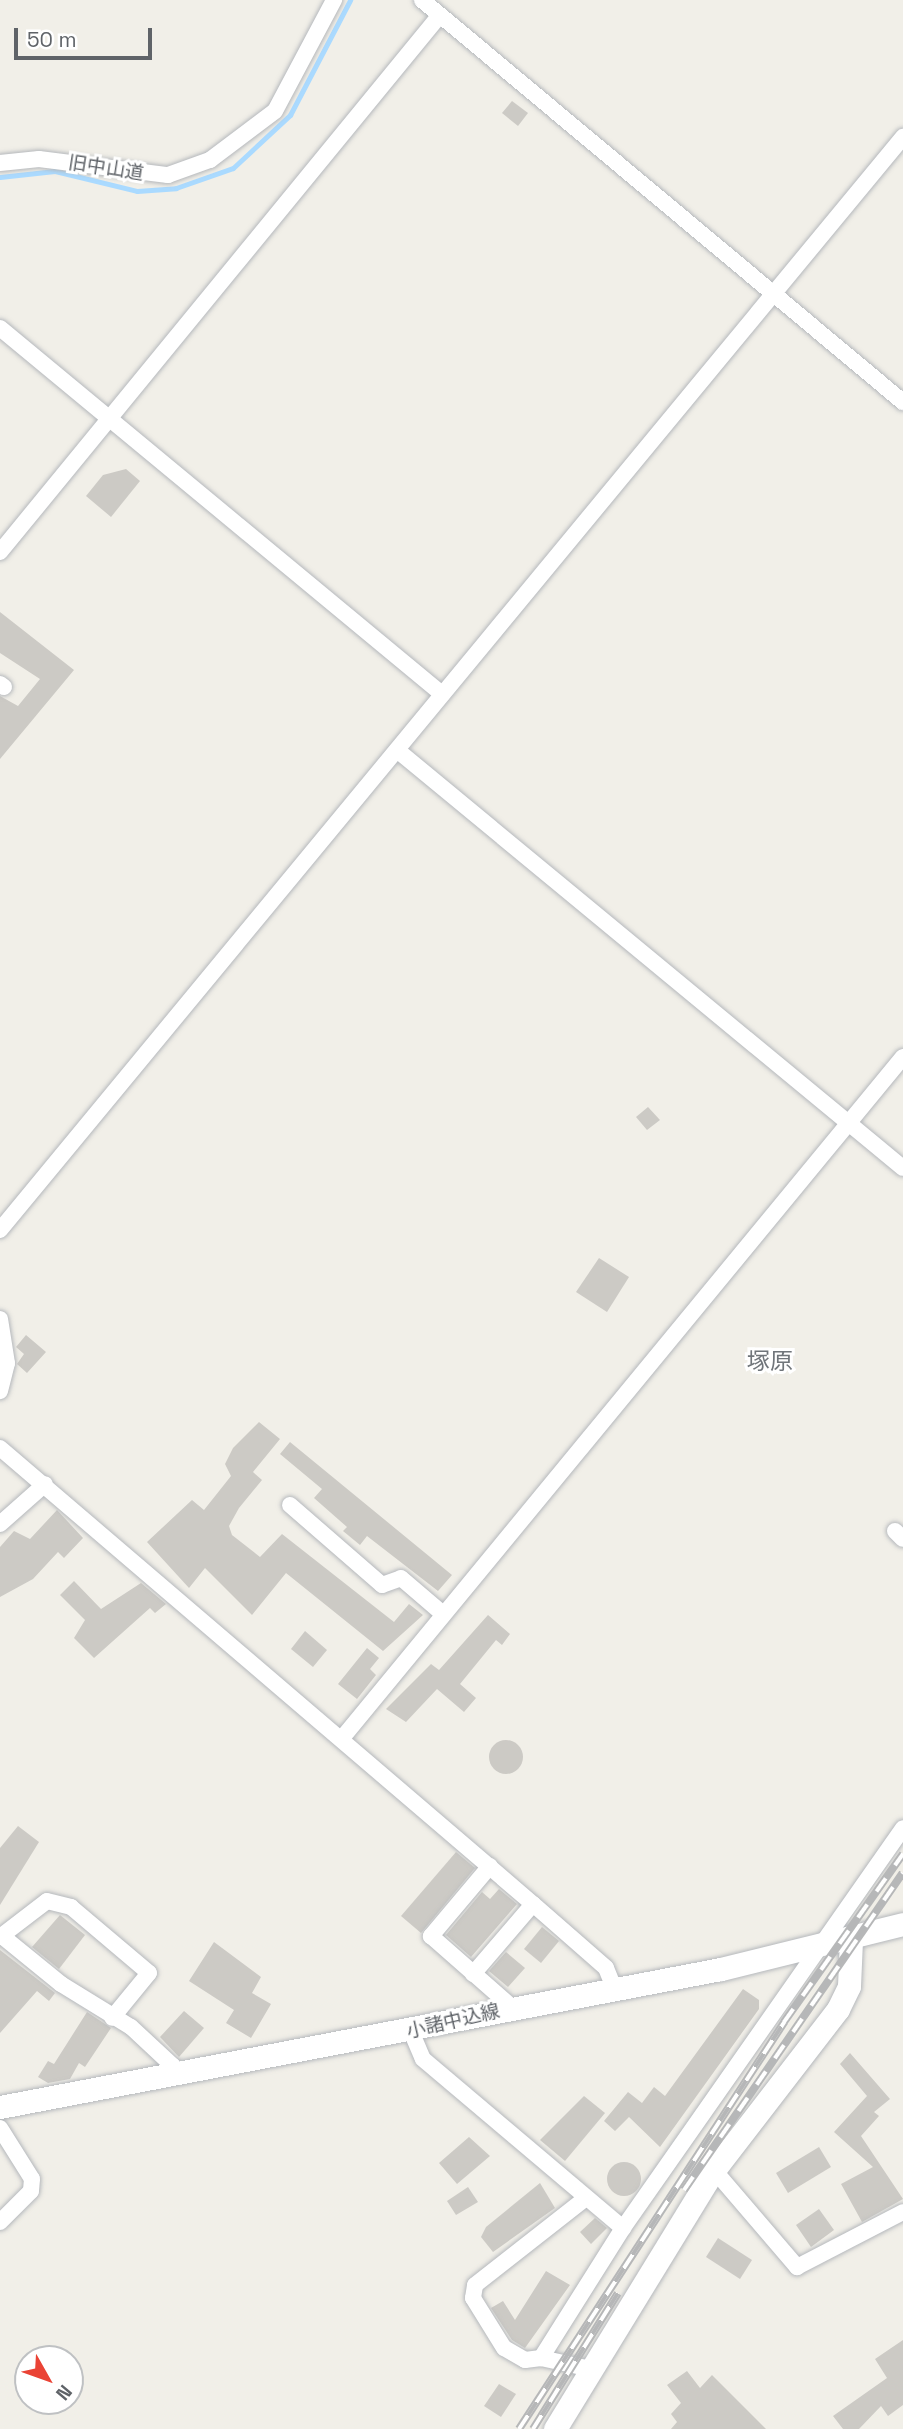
<!DOCTYPE html>
<meta charset="utf-8">
<style>
body{margin:0}
#map{position:relative;width:903px;height:2429px;overflow:hidden;background:#f1efe8;font-family:"Space Grotesk","Noto Sans JP",sans-serif}
div>[style]{position:absolute}
[style*='--x']{left:calc(var(--x)*1px);top:calc(var(--y)*1px);width:calc(var(--w)*1px);rotate:calc(var(--a)*1deg)}
.stream>*{height:5px;margin:-2.5px;padding:0 2.5px;transform-origin:2.5px;border-radius:2.5px;background:#aadaff}
.building>*{inset:0;background:#cccac5}
.round{border-radius:50%}
.roads{filter:drop-shadow(0 0 2px #b5b8bc) drop-shadow(0 0 2px #b5b8bc)}
.street>*{height:16px;margin:-8px;padding:0 8px;transform-origin:8px;border-radius:8px;background:#fff}
.secondary>*{height:23px;margin:-11.5px;padding:0 11.5px;transform-origin:11.5px;border-radius:11.5px;background:#fff}
.rail>*{height:8px;margin-top:-4px;transform-origin:0;background:repeating-linear-gradient(90deg,#fff 0 16px,#b6b7b8 0 32px);box-sizing:border-box;border-block:2px solid #b6b7b8}
span{translate:-50% -50%;white-space:nowrap;text-align:center;line-height:1.15;-webkit-text-stroke:6px #fff;paint-order:stroke}
.street-label{font-size:19px;color:#5f6368}
.quarter-label{font-size:23px;color:#70757a}
.north{position:absolute;left:14px;top:2345px;width:70px;height:70px;box-sizing:border-box;background:#fff;border:2px solid #bfc1c3;border-radius:50%;rotate:130deg;font-size:19px;font-weight:700;line-height:28px;text-align:center;color:#5f6368}
.north::after{content:'';display:block;margin:auto;width:24px;height:32px;background:#ea4335;clip-path:polygon(50% 0,100% 100%,50% 72%,0 100%)}
.scale{position:absolute;left:14px;top:28px;width:138px;height:32px;box-sizing:border-box;border:4px solid #5f6368;border-top:0;padding-left:9px;font-size:21px;line-height:24px;white-space:nowrap;color:#5f6368;-webkit-text-stroke:5px #fff;paint-order:stroke}
</style>
<div id="map">
<div class="stream">
<div style="--x:0;--y:177;--w:55;--a:-6.2"></div>
<div style="--x:55;--y:171;--w:84;--a:13.7"></div>
<div style="--x:137;--y:191;--w:39;--a:-4"></div>
<div style="--x:176;--y:188;--w:60;--a:-19.3"></div>
<div style="--x:233;--y:168;--w:78;--a:-42.9"></div>
<div style="--x:290;--y:115;--w:130;--a:-62.4"></div>
</div>
<div class="building">
<div style="clip-path:polygon(512px 101px,528px 113px,518px 126px,502px 113px)"></div>
<div style="clip-path:polygon(126px 469px,140px 481px,111px 517px,86px 496px,103px 475px)"></div>
<div style="clip-path:polygon(0 612px,74px 670px,0 759px,0 696px,18px 706px,40px 679px,0 653px)"></div>
<div style="clip-path:polygon(648px 1107px,660px 1120px,647px 1130px,636px 1117px)"></div>
<div style="clip-path:polygon(599px 1258px,629px 1277px,607px 1312px,576px 1292px)"></div>
<div style="clip-path:polygon(26px 1335px,46px 1352px,27px 1373px,17px 1364px,24px 1354px,16px 1347px)"></div>
<div style="clip-path:polygon(259px 1422px,280px 1439px,253px 1472px,262px 1480px,239px 1508px,229px 1526px,232px 1535px,260px 1557px,282px 1534px,394px 1622px,409px 1604px,423px 1615px,383px 1651px,286px 1573px,252px 1615px,205px 1568px,189px 1588px,147px 1542px,192px 1500px,204px 1510px,231px 1476px,225px 1464px,233px 1448px)"></div>
<div style="clip-path:polygon(290px 1442px,452px 1575px,438px 1591px,367px 1536px,360px 1545px,343px 1531px,347px 1527px,314px 1498px,322px 1489px,280px 1454px)"></div>
<div style="clip-path:polygon(57px 1510px,83px 1538px,64px 1558px,58px 1552px,33px 1579px,0 1597px,0 1547px,14px 1531px,30px 1539px)"></div>
<div style="clip-path:polygon(74px 1581px,101px 1609px,141px 1583px,166px 1604px,155px 1613px,150px 1608px,94px 1658px,74px 1638px,85px 1620px,60px 1595px)"></div>
<div style="clip-path:polygon(488px 1615px,510px 1634px,502px 1645px,496px 1640px,460px 1684px,476px 1698px,464px 1712px,437px 1689px,406px 1722px,386px 1709px,431px 1664px,439px 1670px)"></div>
<div style="clip-path:polygon(305px 1631px,327px 1650px,313px 1667px,291px 1649px)"></div>
<div style="clip-path:polygon(367px 1648px,379px 1658px,370px 1669px,376px 1675px,357px 1699px,338px 1684px)"></div>
<div class="round" style="left:489px;top:1740px;width:34px;height:34px"></div>
<div style="clip-path:polygon(18px 1826px,39px 1842px,0 1905px,0 1848px)"></div>
<div style="clip-path:polygon(456px 1852px,475px 1868px,421px 1933px,401px 1916px)"></div>
<div style="clip-path:polygon(499px 1889px,517px 1904px,471px 1957px,446px 1935px,482px 1892px,490px 1899px)"></div>
<div style="clip-path:polygon(60px 1915px,85px 1935px,59px 1969px,32px 1947px)"></div>
<div style="clip-path:polygon(542px 1927px,559px 1941px,541px 1963px,524px 1949px)"></div>
<div style="clip-path:polygon(214px 1942px,261px 1977px,252px 1993px,271px 2004px,251px 2038px,226px 2023px,234px 2010px,189px 1981px)"></div>
<div style="clip-path:polygon(0 1950px,55px 1993px,49px 2001px,37px 1991px,0 2033px)"></div>
<div style="clip-path:polygon(506px 1952px,525px 1968px,508px 1987px,489px 1971px)"></div>
<div style="clip-path:polygon(743px 1989px,759px 2000px,759px 2009px,660px 2147px,629px 2117px,615px 2131px,604px 2121px,628px 2092px,642px 2103px,654px 2087px,665px 2096px)"></div>
<div style="clip-path:polygon(184px 2011px,204px 2028px,179px 2057px,160px 2037px)"></div>
<div style="clip-path:polygon(87px 2012px,111px 2028px,85px 2067px,79px 2063px,70px 2079px,48px 2083px,38px 2077px,48px 2061px,54px 2064px)"></div>
<div style="clip-path:polygon(850px 2053px,890px 2099px,874px 2112px,879px 2116px,861px 2136px,903px 2199px,862px 2222px,841px 2184px,873px 2167px,834px 2132px,867px 2096px,840px 2064px)"></div>
<div style="clip-path:polygon(584px 2096px,605px 2113px,565px 2161px,540px 2140px)"></div>
<div style="clip-path:polygon(469px 2137px,490px 2156px,457px 2184px,439px 2163px)"></div>
<div style="clip-path:polygon(819px 2147px,831px 2167px,788px 2193px,776px 2173px)"></div>
<div class="round" style="left:607px;top:2162px;width:34px;height:34px"></div>
<div style="clip-path:polygon(540px 2183px,555px 2208px,493px 2252px,481px 2237px,486px 2227px)"></div>
<div style="clip-path:polygon(468px 2187px,478px 2202px,456px 2215px,447px 2201px)"></div>
<div style="clip-path:polygon(819px 2209px,834px 2230px,811px 2247px,796px 2225px)"></div>
<div style="clip-path:polygon(595px 2218px,607px 2228px,591px 2244px,580px 2232px)"></div>
<div style="clip-path:polygon(718px 2238px,752px 2260px,740px 2279px,706px 2257px)"></div>
<div style="clip-path:polygon(546px 2271px,570px 2285px,525px 2348px,512px 2340px,491px 2308px,503px 2301px,515px 2320px)"></div>
<div style="clip-path:polygon(903px 2340px,903px 2405px,888px 2416px,881px 2406px,859px 2429px,843px 2429px,833px 2416px,887px 2378px,875px 2359px)"></div>
<div style="clip-path:polygon(687px 2371px,700px 2388px,712px 2375px,766px 2429px,671px 2429px,677px 2422px,671px 2414px,681px 2403px,667px 2385px)"></div>
<div style="clip-path:polygon(499px 2384px,516px 2394px,501px 2417px,484px 2406px)"></div>
</div>
<div class="roads">
<div class="street">
<div style="--x:422;--y:0;--w:627;--a:39.89"></div>
<div style="--x:0;--y:163;--w:39;--a:-6"></div>
<div style="--x:39;--y:159;--w:130;--a:7.1"></div>
<div style="--x:168;--y:175;--w:45;--a:-19.7"></div>
<div style="--x:210;--y:160;--w:81;--a:-37"></div>
<div style="--x:275;--y:111;--w:126;--a:-62"></div>
<div style="--x:0;--y:328;--w:574;--a:39.63"></div>
<div style="--x:0;--y:552;--w:694;--a:-50.67"></div>
<div style="--x:0;--y:684;--w:5;--a:37"></div>
<div style="--x:397;--y:750;--w:656;--a:39.56"></div>
<div style="--x:0;--y:1230;--w:1418;--a:-50.44"></div>
<div style="--x:0;--y:1319;--w:45;--a:81"></div>
<div style="--x:7;--y:1363;--w:29;--a:104"></div>
<div style="--x:0;--y:1448;--w:701;--a:40.55"></div>
<div style="--x:533;--y:1904;--w:97;--a:41.2"></div>
<div style="--x:606;--y:1968;--w:22;--a:68"></div>
<div style="--x:290;--y:1505;--w:122;--a:41"></div>
<div style="--x:382;--y:1585;--w:20;--a:-20"></div>
<div style="--x:401;--y:1578;--w:54;--a:40.5"></div>
<div style="--x:0;--y:1524;--w:60;--a:-41.6"></div>
<div style="--x:895;--y:1531;--w:11;--a:45"></div>
<div style="--x:343;--y:1737;--w:881;--a:-50.53"></div>
<div style="--x:490;--y:1866;--w:92;--a:130.1"></div>
<div style="--x:431;--y:1936;--w:109;--a:41.3"></div>
<div style="--x:2;--y:1936;--w:76;--a:39.1"></div>
<div style="--x:61;--y:1984;--w:82;--a:31.6"></div>
<div style="--x:131;--y:2027;--w:57;--a:42.9"></div>
<div style="--x:173;--y:2066;--w:10;--a:84"></div>
<div style="--x:0;--y:1937;--w:59;--a:-37.5"></div>
<div style="--x:47;--y:1901;--w:25;--a:14"></div>
<div style="--x:71;--y:1907;--w:102;--a:40.2"></div>
<div style="--x:149;--y:1973;--w:58;--a:129.4"></div>
<div style="--x:473;--y:1974;--w:92;--a:-49.4"></div>
<div style="--x:411;--y:2031;--w:30;--a:67"></div>
<div style="--x:423;--y:2059;--w:262;--a:40.2"></div>
<div style="--x:623;--y:2228;--w:154;--a:122.2"></div>
<div style="--x:541;--y:2358;--w:51;--a:12.4"></div>
<div style="--x:0;--y:2128;--w:60;--a:57.9"></div>
<div style="--x:32;--y:2179;--w:12;--a:95"></div>
<div style="--x:31;--y:2191;--w:44;--a:135"></div>
<div style="--x:714;--y:2170;--w:128;--a:49.4"></div>
<div style="--x:797;--y:2267;--w:119;--a:-27.4"></div>
<div style="--x:623;--y:2228;--w:488;--a:-55"></div>
<div style="--x:541;--y:2358;--w:16;--a:173"></div>
<div style="--x:525;--y:2360;--w:24;--a:-150"></div>
<div style="--x:504;--y:2348;--w:59;--a:-121.8"></div>
<div style="--x:473;--y:2298;--w:13;--a:-81"></div>
<div style="--x:475;--y:2285;--w:141;--a:-38.1"></div>
</div>
<div class="secondary">
<div style="--x:0;--y:2107;--w:734;--a:-10.84"></div>
<div style="--x:721;--y:1969;--w:187;--a:-13.9"></div>
<div style="--x:555;--y:2429;--w:304;--a:-58.5"></div>
<div style="--x:714;--y:2170;--w:203;--a:-52.4"></div>
<div style="--x:838;--y:2009;--w:25;--a:-64"></div>
<div style="--x:849;--y:1986;--w:45;--a:-87.5"></div>
</div>
</div>
<div class="rail">
<div style="--x:684;--y:2190;--w:385;--a:-55.4"></div>
<div style="--x:519;--y:2429;--w:486;--a:-56.9"></div>
<div style="--x:784;--y:2022;--w:206;--a:-54.7"></div>
<div style="--x:533;--y:2429;--w:160;--a:-58"></div>
</div>
<div class="street-label">
<span style="left:106px;top:168px;rotate:9deg">旧中山道</span>
<span style="left:453px;top:2021px;rotate:-13deg">小諸中込線</span>
</div>
<div class="quarter-label">
<span style="left:770px;top:1361px">塚原</span>
</div>
<div class="north">N</div>
<div class="scale">50 m</div>
</div>
